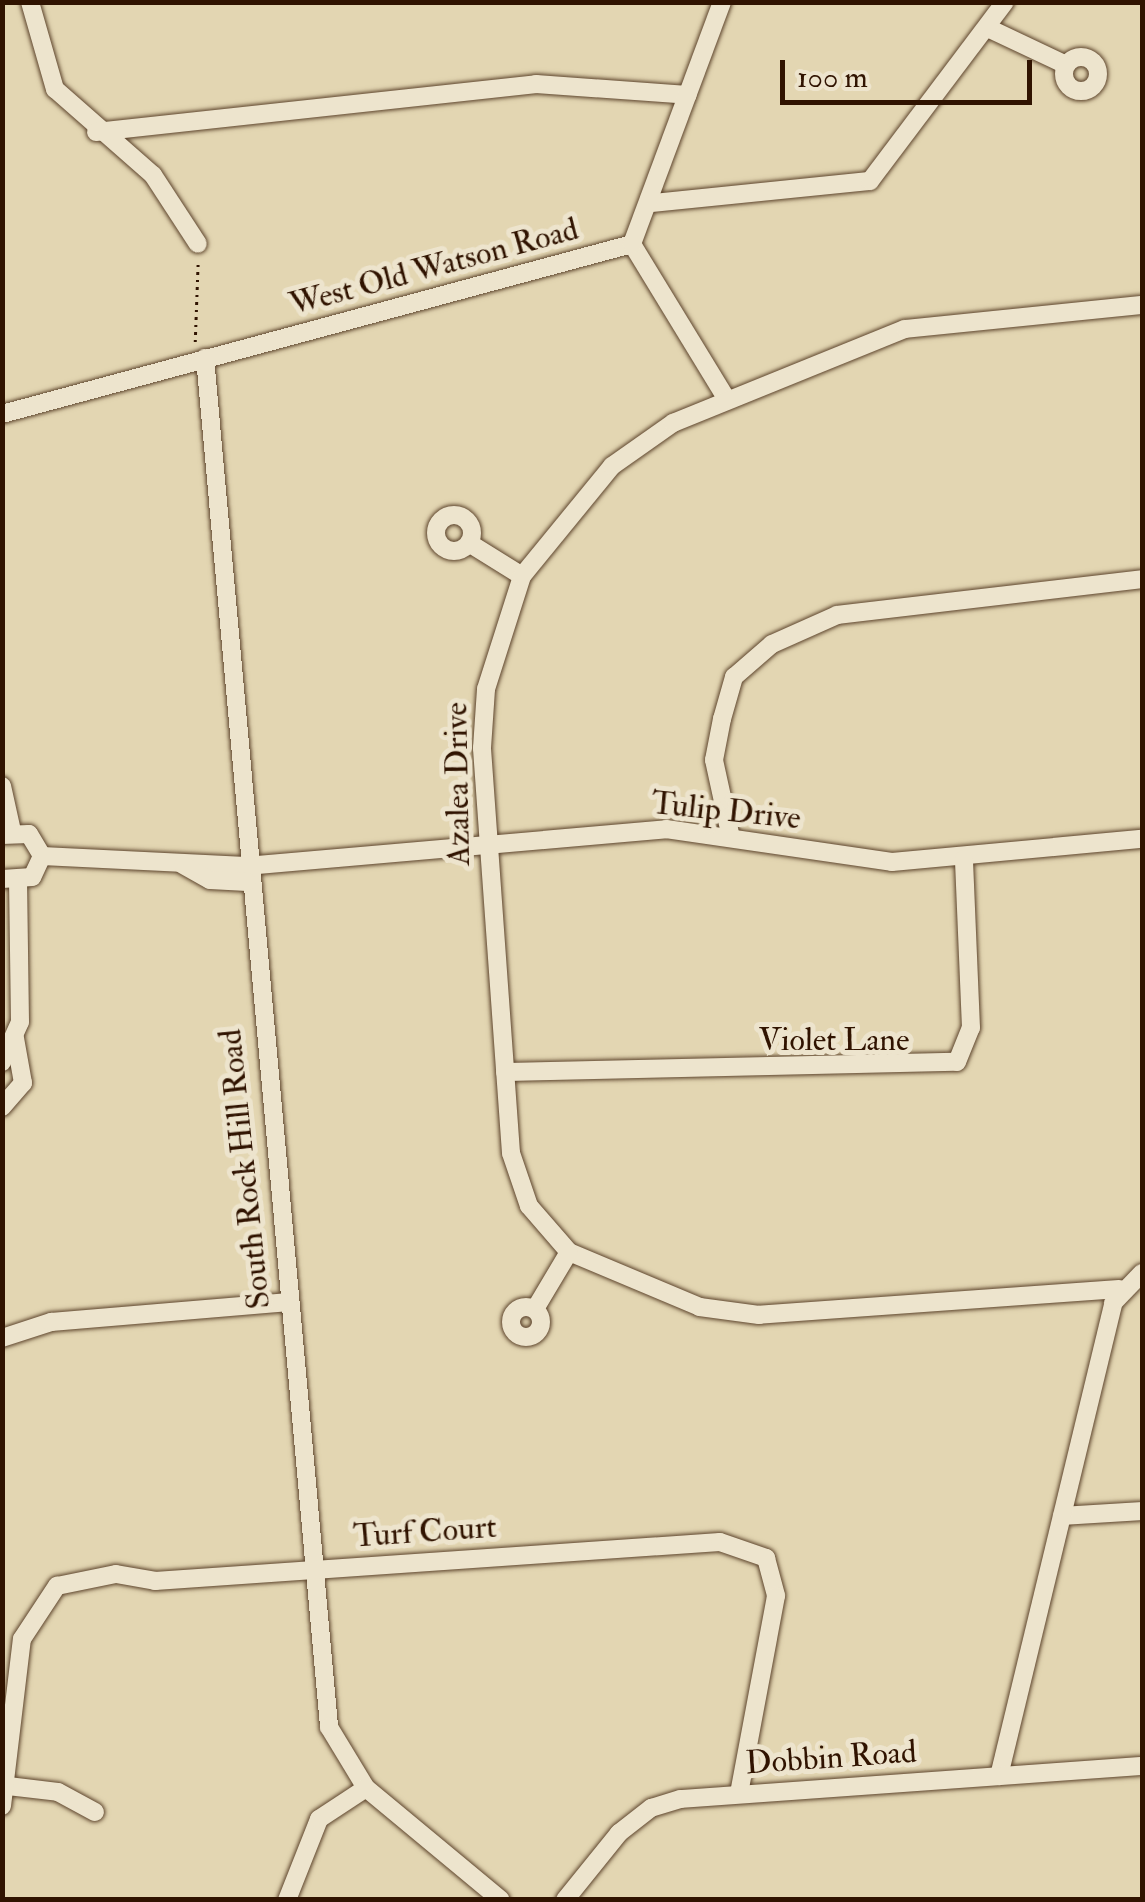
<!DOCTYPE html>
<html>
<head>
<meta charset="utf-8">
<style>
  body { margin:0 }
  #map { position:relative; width:1145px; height:1902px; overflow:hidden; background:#e3d6b2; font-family:"IM FELL Double Pica",serif }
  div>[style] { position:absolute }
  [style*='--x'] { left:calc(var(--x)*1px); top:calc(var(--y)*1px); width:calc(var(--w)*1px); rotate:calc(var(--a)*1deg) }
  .path>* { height:2.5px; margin-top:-1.25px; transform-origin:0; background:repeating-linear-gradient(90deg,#301300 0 2.5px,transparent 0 7.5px) }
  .roads { filter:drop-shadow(0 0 2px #5d442c) drop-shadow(0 0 2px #5d442c) }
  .minor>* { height:18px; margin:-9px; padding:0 9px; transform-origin:9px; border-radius:9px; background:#ede4cd }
  .minor>.ring { margin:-9px; padding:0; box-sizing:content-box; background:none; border:18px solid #ede4cd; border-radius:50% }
  span { translate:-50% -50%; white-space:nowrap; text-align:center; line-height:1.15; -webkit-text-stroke:10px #ede4cd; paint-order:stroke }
  .street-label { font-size:32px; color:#301300 }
  .frame { position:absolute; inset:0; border:5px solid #301300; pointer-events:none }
  .scale { position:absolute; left:780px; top:60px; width:252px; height:45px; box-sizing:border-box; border:5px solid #301300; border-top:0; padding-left:12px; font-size:30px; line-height:35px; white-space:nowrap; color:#301300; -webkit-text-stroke:8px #ede4cd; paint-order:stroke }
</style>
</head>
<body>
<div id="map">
  <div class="path">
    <i style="--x:195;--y:342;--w:82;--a:-87.9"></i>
  </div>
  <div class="roads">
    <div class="minor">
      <i style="--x:30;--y:2;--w:91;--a:74"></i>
      <i style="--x:55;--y:89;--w:130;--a:41.3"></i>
      <i style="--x:153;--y:175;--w:82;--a:56.9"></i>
      <i style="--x:990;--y:29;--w:84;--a:25.3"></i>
      <i class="ring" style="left:1064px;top:57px;width:16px;height:16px"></i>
      <i style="--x:96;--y:132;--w:443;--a:-6.2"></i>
      <i style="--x:536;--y:84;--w:152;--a:4.1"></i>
      <i style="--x:653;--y:203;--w:218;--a:-5.8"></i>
      <i style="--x:870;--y:181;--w:224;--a:-53"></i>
      <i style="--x:632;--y:244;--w:180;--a:58.6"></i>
      <i style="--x:205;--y:358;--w:1375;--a:84.82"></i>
      <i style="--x:329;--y:1727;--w:71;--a:58.8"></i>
      <i style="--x:366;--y:1788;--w:175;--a:39.7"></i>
      <i style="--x:2;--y:414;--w:653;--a:-15.1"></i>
      <i style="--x:632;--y:244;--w:258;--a:-69.6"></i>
      <i class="ring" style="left:436px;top:515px;width:18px;height:18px"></i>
      <i style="--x:469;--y:543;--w:62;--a:31.9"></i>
      <i style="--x:2;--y:786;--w:46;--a:77.5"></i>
      <i style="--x:2;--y:835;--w:27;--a:-2"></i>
      <i style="--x:29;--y:834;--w:26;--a:59"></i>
      <i style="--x:42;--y:856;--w:23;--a:115"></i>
      <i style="--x:32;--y:877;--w:30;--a:176"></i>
      <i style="--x:731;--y:838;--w:80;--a:-102.3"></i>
      <i style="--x:714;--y:760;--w:42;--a:-79"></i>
      <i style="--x:722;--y:719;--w:44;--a:-74.1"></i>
      <i style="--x:734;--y:677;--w:50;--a:-41"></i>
      <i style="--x:772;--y:644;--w:71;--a:-24"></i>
      <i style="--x:837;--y:615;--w:307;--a:-6.7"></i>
      <i style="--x:42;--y:856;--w:204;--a:2.8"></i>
      <i style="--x:246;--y:866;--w:422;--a:-5"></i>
      <i style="--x:666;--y:829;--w:228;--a:8.3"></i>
      <i style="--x:892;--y:862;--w:251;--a:-5.3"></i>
      <i style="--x:183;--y:865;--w:31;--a:29"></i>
      <i style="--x:210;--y:880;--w:37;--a:3"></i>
      <i style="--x:2;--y:1062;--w:44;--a:-65.8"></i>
      <i style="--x:20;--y:1022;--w:139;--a:-90.8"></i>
      <i style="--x:505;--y:1072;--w:452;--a:-1.3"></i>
      <i style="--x:957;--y:1062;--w:37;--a:-68"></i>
      <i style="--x:971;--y:1028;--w:169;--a:-92.4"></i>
      <i style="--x:2;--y:1107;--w:32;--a:-49"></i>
      <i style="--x:23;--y:1083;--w:46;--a:-100.1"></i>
      <i style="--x:1119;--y:1289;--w:361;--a:175.9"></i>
      <i style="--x:759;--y:1315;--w:60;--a:-172.3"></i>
      <i style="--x:700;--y:1307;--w:142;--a:-157.2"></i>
      <i style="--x:569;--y:1252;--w:61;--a:-131"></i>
      <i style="--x:529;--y:1206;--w:56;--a:-108.8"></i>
      <i style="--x:511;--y:1153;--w:406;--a:-94.1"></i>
      <i style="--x:482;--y:748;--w:59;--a:-86.1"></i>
      <i style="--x:486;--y:689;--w:119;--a:-72.3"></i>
      <i style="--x:522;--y:576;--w:142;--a:-50.7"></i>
      <i style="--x:612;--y:466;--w:75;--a:-35.2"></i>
      <i style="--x:673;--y:423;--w:250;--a:-22.1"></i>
      <i style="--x:905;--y:329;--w:238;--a:-5.8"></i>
      <i class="ring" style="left:511px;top:1307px;width:12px;height:12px"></i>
      <i style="--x:535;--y:1309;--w:66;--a:-59.2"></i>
      <i style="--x:2;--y:1338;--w:52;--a:-18.1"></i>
      <i style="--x:51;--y:1322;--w:239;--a:-4.8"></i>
      <i style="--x:1062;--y:1516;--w:80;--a:-3.6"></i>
      <i style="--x:999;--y:1776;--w:487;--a:-76.4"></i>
      <i style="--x:1113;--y:1303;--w:42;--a:-46"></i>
      <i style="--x:8;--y:1786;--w:50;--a:6.8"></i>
      <i style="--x:58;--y:1792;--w:42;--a:28.4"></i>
      <i style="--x:2;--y:1806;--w:168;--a:-83.2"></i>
      <i style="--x:22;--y:1639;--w:64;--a:-56.6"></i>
      <i style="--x:57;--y:1586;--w:60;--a:-11.5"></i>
      <i style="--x:116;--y:1574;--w:40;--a:10"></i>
      <i style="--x:155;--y:1581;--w:566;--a:-3.95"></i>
      <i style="--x:720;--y:1542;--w:49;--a:19.2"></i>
      <i style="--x:766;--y:1558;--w:39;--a:75"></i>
      <i style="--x:776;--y:1596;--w:201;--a:100.6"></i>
      <i style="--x:287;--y:1900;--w:87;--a:-68.4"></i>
      <i style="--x:319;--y:1819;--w:56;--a:-33.4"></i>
      <i style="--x:565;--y:1900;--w:86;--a:-51.1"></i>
      <i style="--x:619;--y:1833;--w:41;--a:-38"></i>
      <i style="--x:651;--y:1808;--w:31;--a:-17"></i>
      <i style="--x:681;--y:1799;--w:462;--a:-4.1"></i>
    </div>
  </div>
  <div class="street-label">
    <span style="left:434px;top:267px;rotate:-15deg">West Old Watson Road</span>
    <span style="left:458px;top:784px;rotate:-91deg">Azalea Drive</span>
    <span style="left:726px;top:811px;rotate:6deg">Tulip Drive</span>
    <span style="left:834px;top:1040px">Violet Lane</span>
    <span style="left:245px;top:1169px;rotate:-96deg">South Rock Hill Road</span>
    <span style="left:425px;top:1532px;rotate:-4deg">Turf Court</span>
    <span style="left:831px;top:1758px;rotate:-4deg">Dobbin Road</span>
  </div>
  <div class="frame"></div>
  <div class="scale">100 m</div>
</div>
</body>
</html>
